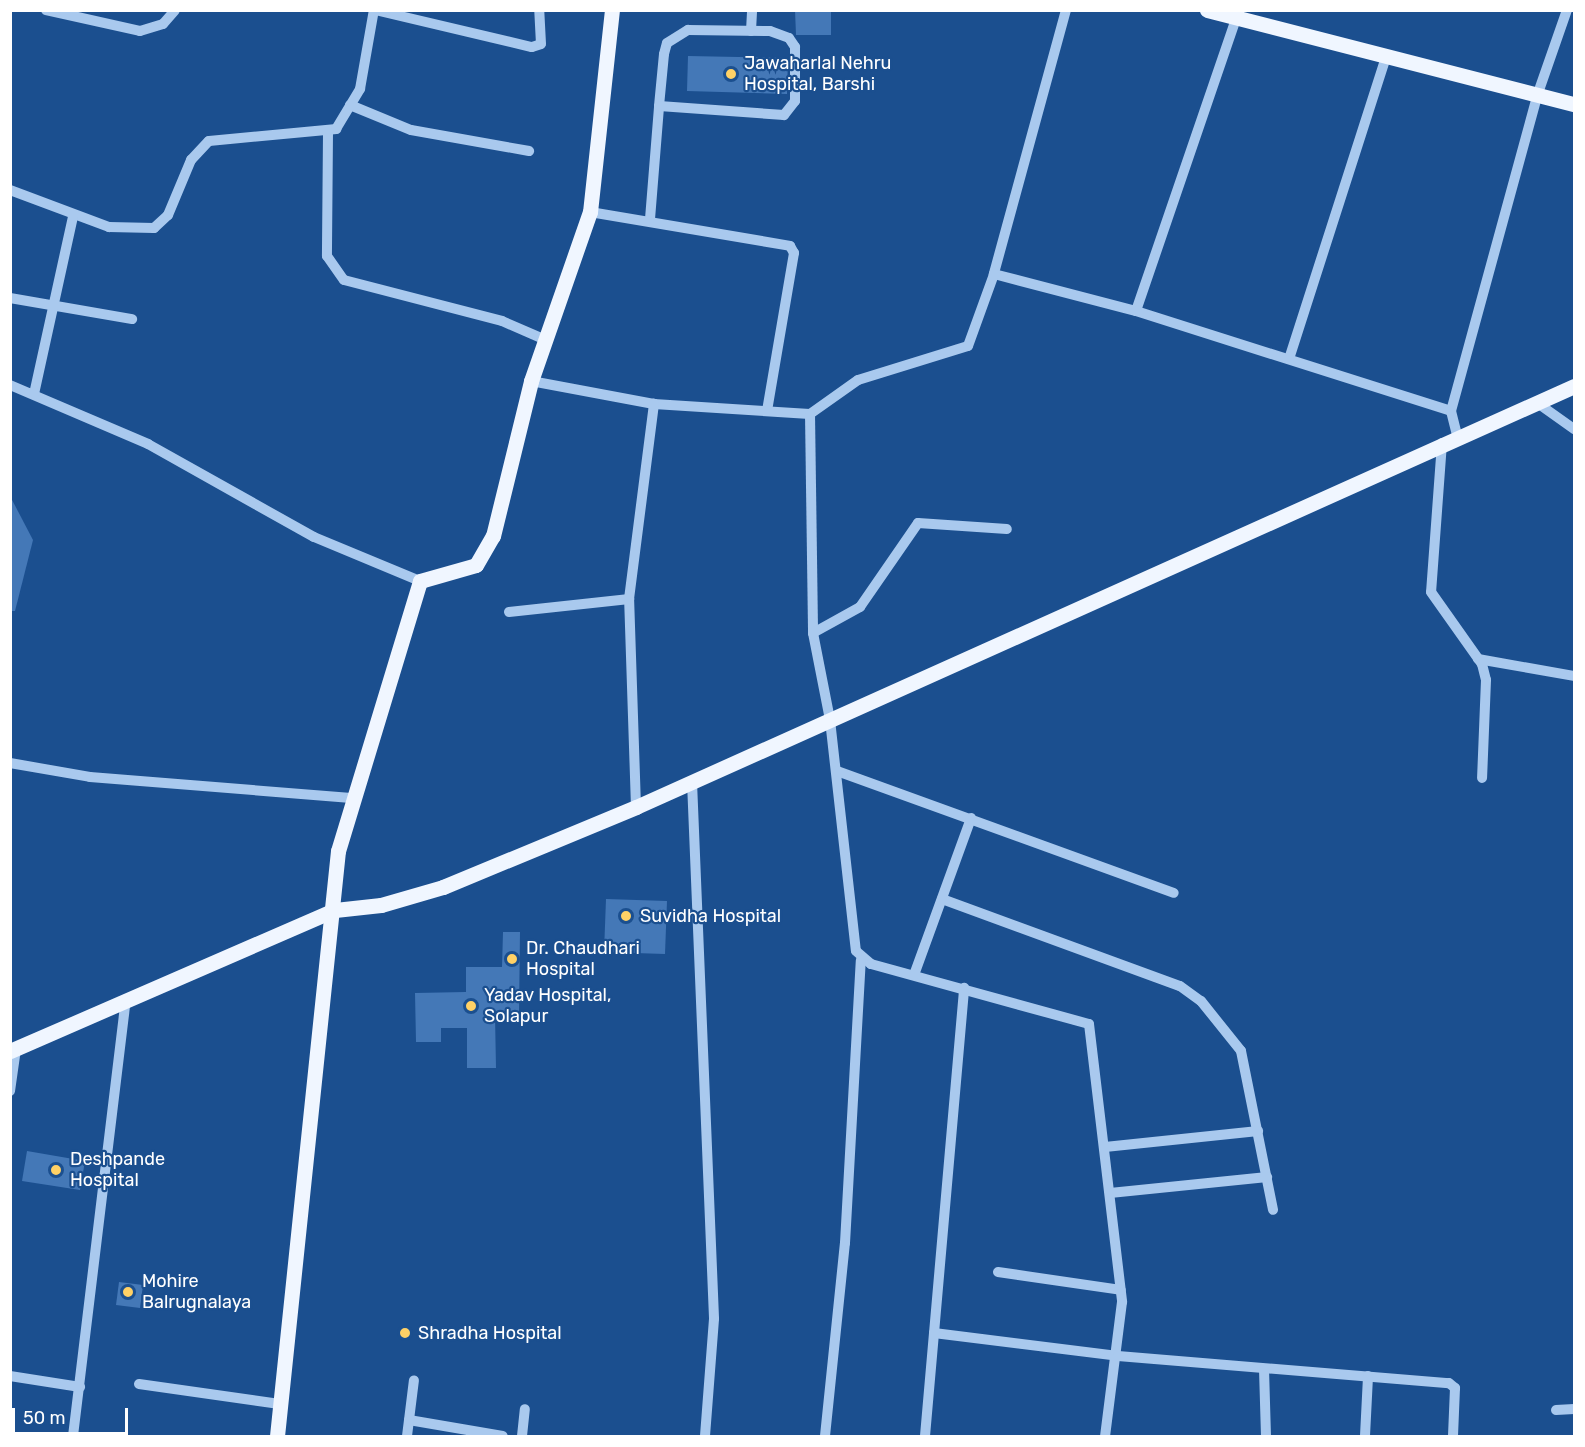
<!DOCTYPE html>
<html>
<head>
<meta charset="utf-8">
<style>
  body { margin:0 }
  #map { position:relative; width:1585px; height:1447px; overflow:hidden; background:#1b4f8f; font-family:Rubik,sans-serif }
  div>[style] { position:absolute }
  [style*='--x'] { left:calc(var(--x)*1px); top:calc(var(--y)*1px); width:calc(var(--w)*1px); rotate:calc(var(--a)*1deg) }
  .building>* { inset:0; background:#4478b7 }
  .minor>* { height:10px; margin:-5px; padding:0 5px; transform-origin:5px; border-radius:5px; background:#a9c9ee }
  .major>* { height:15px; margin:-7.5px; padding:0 7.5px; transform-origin:7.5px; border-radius:7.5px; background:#f0f6ff }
  .dots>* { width:16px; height:16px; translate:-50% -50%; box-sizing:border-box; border:3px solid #1b4f8f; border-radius:50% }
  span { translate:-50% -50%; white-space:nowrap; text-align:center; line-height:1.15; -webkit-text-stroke:4.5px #1b4f8f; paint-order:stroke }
  .poi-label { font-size:18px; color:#fff }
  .left { translate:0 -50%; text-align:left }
  .frame { position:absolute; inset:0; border:12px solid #fff; pointer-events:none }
  .scale { position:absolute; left:12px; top:1408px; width:116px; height:27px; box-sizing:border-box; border:3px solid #fff; border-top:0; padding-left:8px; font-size:18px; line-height:21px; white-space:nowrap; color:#fff; -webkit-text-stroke:4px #1b4f8f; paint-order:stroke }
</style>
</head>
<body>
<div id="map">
  <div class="building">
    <i style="clip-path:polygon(795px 10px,831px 10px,831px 35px,796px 35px)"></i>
    <i style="clip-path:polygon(688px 56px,788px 58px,787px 94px,687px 91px)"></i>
    <i style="clip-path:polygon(10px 496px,33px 540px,15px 611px,10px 611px)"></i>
    <i style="clip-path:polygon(606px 899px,667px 901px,665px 954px,604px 952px)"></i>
    <i style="clip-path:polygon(503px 932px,520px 932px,519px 1015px,495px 1015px,496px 1068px,467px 1068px,467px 1028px,441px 1028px,441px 1042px,416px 1042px,415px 993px,466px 992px,466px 967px,502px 967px)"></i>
    <i style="clip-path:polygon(27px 1151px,85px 1161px,80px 1190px,22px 1181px)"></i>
    <i style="clip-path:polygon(119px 1282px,143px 1285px,140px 1308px,116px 1305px)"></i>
  </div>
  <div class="minor">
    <i style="--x:46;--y:10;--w:96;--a:12.6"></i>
    <i style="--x:140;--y:31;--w:24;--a:-17"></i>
    <i style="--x:163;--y:24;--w:18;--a:-49"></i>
    <i style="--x:375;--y:10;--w:161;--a:13.3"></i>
    <i style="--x:532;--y:47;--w:9;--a:-18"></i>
    <i style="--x:541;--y:44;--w:34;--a:-93"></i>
    <i style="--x:1066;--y:10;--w:274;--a:105.3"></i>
    <i style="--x:994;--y:274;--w:147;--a:14.6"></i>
    <i style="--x:1239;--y:10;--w:318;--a:108.9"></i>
    <i style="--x:1136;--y:311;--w:330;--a:17.6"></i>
    <i style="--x:1451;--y:411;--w:25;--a:76"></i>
    <i style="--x:751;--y:31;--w:21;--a:-87"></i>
    <i style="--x:350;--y:105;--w:66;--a:22.3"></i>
    <i style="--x:411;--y:130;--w:120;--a:10.1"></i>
    <i style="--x:328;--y:133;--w:123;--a:90.5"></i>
    <i style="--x:327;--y:256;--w:29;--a:55"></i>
    <i style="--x:344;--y:280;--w:163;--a:14.5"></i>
    <i style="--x:502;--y:321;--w:48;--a:23.4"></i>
    <i style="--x:10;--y:190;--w:106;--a:20.5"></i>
    <i style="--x:109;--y:227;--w:45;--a:1.3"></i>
    <i style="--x:154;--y:228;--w:19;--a:-43"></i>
    <i style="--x:168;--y:215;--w:60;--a:-67.3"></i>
    <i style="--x:191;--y:160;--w:26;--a:-47"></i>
    <i style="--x:209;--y:141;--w:128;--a:-5.4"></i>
    <i style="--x:336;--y:129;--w:47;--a:-59"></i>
    <i style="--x:360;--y:89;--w:80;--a:-80"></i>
    <i style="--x:590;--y:212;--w:203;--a:9.6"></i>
    <i style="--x:790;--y:246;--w:8;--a:60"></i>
    <i style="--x:794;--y:253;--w:160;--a:99.7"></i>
    <i style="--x:650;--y:219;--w:113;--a:-85.4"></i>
    <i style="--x:659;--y:106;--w:52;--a:-84.5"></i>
    <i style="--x:664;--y:54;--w:11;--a:-75"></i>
    <i style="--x:667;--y:43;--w:25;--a:-32"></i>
    <i style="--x:688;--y:30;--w:82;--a:0.7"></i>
    <i style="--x:770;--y:31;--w:20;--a:20"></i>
    <i style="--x:789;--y:38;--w:11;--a:56"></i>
    <i style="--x:795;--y:47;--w:54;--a:90"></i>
    <i style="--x:795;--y:101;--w:18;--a:128"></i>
    <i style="--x:784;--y:115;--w:125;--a:-175.9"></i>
    <i style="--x:10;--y:298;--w:124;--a:9.8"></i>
    <i style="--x:1289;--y:359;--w:317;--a:-72.2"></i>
    <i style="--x:531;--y:381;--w:125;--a:10.6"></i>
    <i style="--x:654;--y:404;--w:156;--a:3.7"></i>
    <i style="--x:810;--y:414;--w:59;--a:-35.3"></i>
    <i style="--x:858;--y:380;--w:115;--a:-17.2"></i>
    <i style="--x:968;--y:346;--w:77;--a:-70.1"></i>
    <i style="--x:10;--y:385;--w:150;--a:23.1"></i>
    <i style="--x:148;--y:444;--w:190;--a:29.3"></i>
    <i style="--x:314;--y:537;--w:115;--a:22.5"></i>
    <i style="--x:34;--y:394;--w:182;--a:-77.6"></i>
    <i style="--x:1536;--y:402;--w:47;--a:35.4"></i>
    <i style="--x:1451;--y:411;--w:327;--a:-74.7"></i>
    <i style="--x:1537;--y:96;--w:91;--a:-70.8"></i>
    <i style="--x:810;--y:414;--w:219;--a:89.2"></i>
    <i style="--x:813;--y:633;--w:89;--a:78.9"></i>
    <i style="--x:830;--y:720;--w:232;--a:83.6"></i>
    <i style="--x:856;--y:951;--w:20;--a:41"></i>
    <i style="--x:871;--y:964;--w:226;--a:15.4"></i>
    <i style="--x:1089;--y:1024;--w:280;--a:83.2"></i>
    <i style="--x:1122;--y:1302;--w:135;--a:97.2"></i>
    <i style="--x:1442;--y:443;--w:149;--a:94.2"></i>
    <i style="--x:1431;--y:592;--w:88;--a:54.7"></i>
    <i style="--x:1482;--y:664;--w:16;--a:76"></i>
    <i style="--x:1486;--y:680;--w:98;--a:92.3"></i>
    <i style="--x:509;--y:612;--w:121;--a:-6.2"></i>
    <i style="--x:813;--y:633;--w:54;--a:-29"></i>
    <i style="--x:860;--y:607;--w:102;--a:-55.4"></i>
    <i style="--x:918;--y:523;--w:89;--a:3.9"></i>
    <i style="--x:1478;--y:659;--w:97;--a:10"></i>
    <i style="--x:10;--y:763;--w:81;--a:9.9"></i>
    <i style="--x:90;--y:777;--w:262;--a:4.6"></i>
    <i style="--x:837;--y:771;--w:358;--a:19.9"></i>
    <i style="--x:692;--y:782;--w:537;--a:87.65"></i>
    <i style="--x:714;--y:1319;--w:117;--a:94.4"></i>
    <i style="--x:636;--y:807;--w:208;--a:-91.9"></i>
    <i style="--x:629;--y:599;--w:197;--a:-82.7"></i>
    <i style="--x:942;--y:899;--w:253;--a:20.1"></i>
    <i style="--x:1180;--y:986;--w:26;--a:36"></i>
    <i style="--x:1201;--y:1001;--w:64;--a:51.3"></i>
    <i style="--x:1241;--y:1051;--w:162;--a:78.6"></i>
    <i style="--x:914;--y:975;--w:167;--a:-70"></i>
    <i style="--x:10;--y:1091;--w:42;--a:-81.9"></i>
    <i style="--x:1105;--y:1147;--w:154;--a:-6"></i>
    <i style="--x:1110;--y:1193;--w:158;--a:-5.8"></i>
    <i style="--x:998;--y:1272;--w:124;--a:8.3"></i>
    <i style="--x:934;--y:1333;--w:185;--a:7.1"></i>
    <i style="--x:1118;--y:1356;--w:332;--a:4.7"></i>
    <i style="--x:1449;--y:1383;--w:8;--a:40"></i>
    <i style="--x:1455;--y:1388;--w:48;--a:92.4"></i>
    <i style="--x:1264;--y:1369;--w:67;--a:88.3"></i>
    <i style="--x:10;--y:1376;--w:71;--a:8.9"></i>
    <i style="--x:139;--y:1384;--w:142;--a:8.1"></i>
    <i style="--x:1556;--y:1410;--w:18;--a:-3"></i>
    <i style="--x:409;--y:1420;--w:95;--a:9.7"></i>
    <i style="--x:73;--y:1436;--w:440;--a:-83.1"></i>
    <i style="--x:407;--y:1436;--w:56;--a:-82.9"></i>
    <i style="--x:522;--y:1436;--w:27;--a:-84"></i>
    <i style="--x:825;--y:1436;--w:194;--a:-84.1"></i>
    <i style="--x:845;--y:1243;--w:283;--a:-86.8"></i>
    <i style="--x:925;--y:1436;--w:450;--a:-85"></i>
    <i style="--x:1365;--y:1436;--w:60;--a:-87.1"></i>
  </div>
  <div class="major">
    <i style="--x:1207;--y:10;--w:379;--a:14.4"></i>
    <i style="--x:10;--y:1051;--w:354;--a:-23.5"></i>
    <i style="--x:335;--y:910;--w:46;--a:-6.2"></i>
    <i style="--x:381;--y:905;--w:65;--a:-16.2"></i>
    <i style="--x:443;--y:887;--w:209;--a:-22.5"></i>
    <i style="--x:636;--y:807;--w:1028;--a:-24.17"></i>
    <i style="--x:277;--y:1436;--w:588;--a:-84.05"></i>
    <i style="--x:338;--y:851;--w:282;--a:-73.1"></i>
    <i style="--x:420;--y:581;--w:58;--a:-15.9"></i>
    <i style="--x:476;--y:565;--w:34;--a:-60"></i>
    <i style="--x:493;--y:536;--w:160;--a:-76.2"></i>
    <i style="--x:531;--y:381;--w:179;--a:-70.8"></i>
    <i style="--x:590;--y:212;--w:203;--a:-83.8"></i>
  </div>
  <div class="dots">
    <i style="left:731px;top:74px;background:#ffd166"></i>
    <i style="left:626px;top:916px;background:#ffd166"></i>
    <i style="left:512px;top:959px;background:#ffd166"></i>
    <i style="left:471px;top:1006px;background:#ffd166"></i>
    <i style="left:56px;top:1170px;background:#ffd166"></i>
    <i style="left:128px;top:1292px;background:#ffd166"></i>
    <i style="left:405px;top:1333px;background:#ffd166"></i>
  </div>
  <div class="poi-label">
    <span class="left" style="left:744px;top:74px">Jawaharlal Nehru<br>Hospital, Barshi</span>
    <span class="left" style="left:640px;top:916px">Suvidha Hospital</span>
    <span class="left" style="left:526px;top:959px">Dr. Chaudhari<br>Hospital</span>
    <span class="left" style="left:484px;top:1006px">Yadav Hospital,<br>Solapur</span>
    <span class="left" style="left:70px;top:1170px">Deshpande<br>Hospital</span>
    <span class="left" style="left:142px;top:1292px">Mohire<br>Balrugnalaya</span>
    <span class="left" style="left:418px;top:1333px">Shradha Hospital</span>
  </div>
  <div class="frame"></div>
  <div class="scale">50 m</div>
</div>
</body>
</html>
